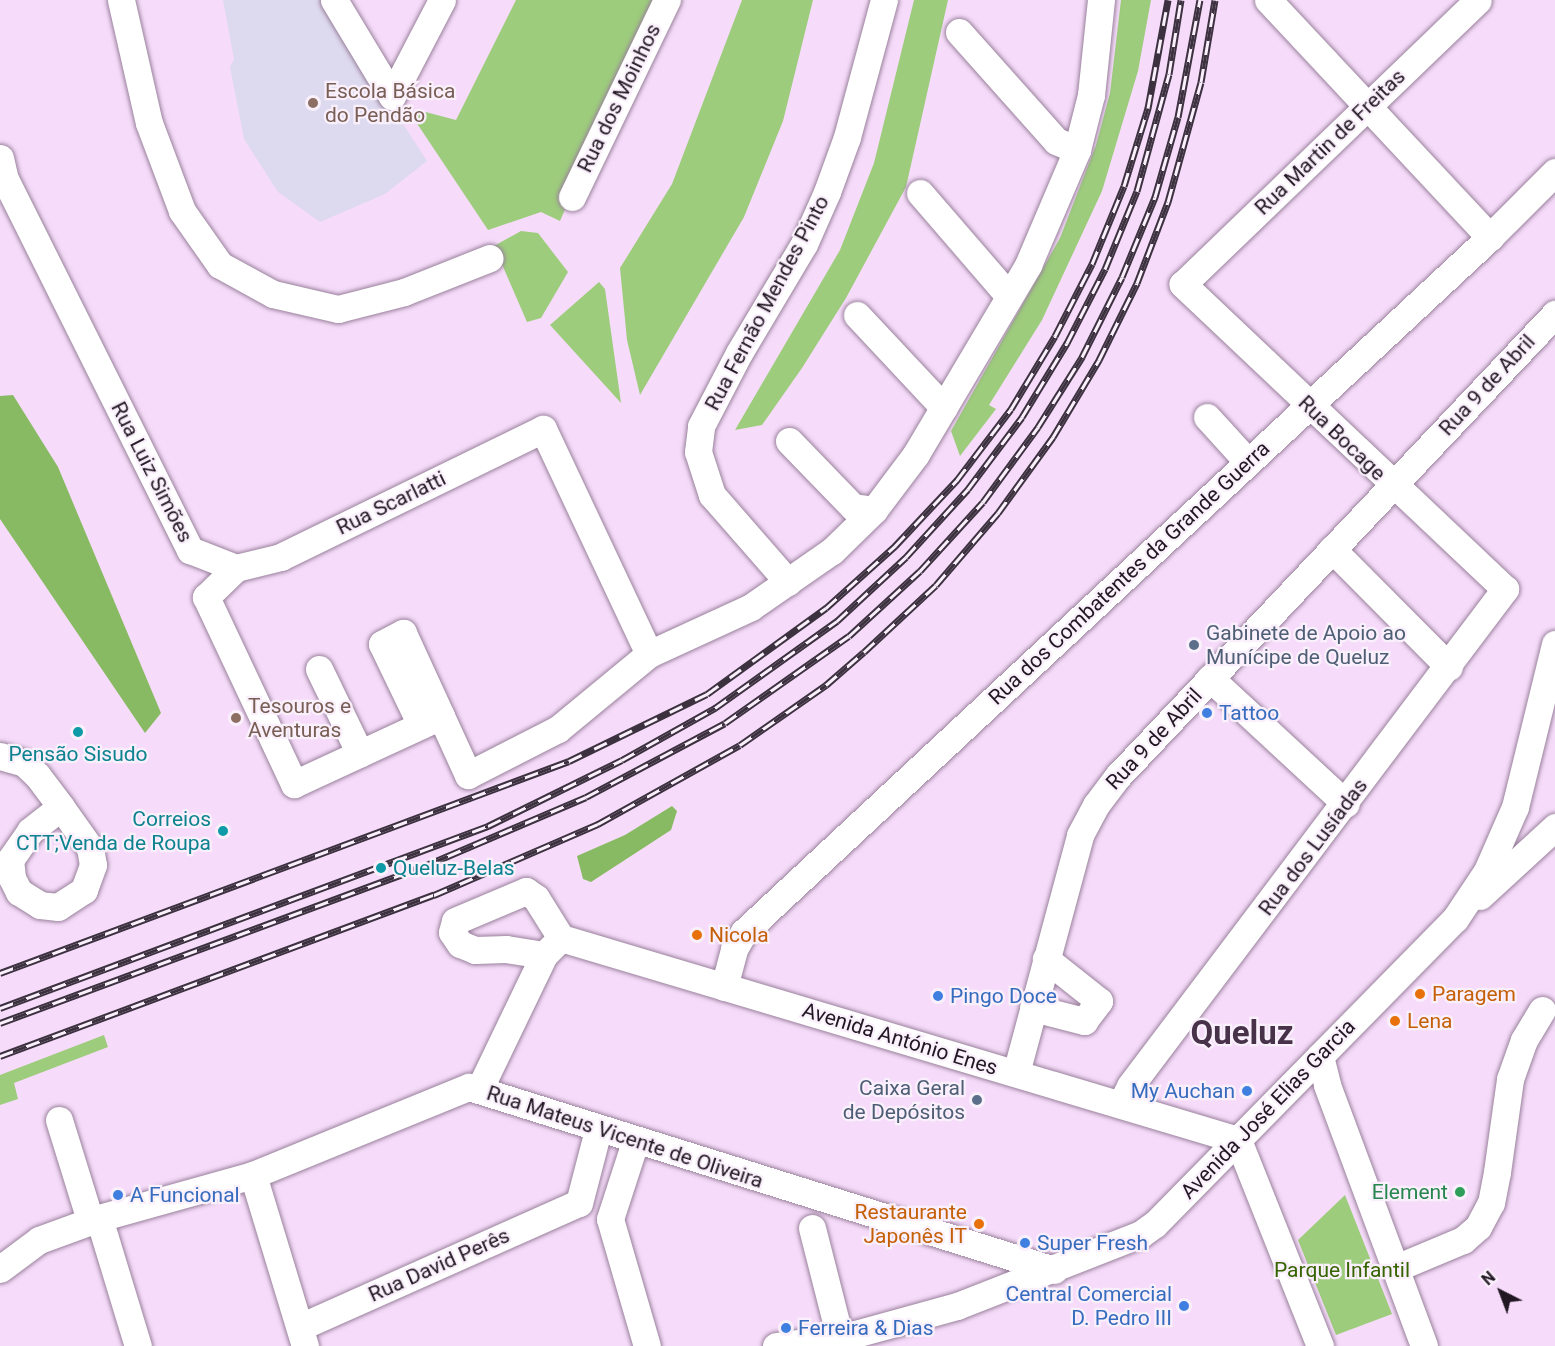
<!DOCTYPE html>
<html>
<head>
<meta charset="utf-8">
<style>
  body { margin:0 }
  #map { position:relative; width:1555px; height:1346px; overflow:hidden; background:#f6dcfa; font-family:Roboto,sans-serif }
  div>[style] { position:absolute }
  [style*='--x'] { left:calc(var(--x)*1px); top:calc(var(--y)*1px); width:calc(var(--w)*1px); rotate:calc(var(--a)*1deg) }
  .education>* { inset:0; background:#ddd9ef }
  .green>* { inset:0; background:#9dcc7c }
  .forest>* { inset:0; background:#87ba62 }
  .roads { filter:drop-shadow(0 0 2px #99819c) drop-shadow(0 0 2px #99819c) }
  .minor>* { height:27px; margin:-13.5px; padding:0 13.5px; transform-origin:13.5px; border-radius:13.5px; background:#fff }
  .rail>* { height:7px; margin-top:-3.5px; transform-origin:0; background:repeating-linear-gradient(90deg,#faf0fc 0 14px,#3c313f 0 28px); box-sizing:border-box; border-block:2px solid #3c313f }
  .dots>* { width:16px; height:16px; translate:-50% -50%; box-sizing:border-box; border:3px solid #faf0fc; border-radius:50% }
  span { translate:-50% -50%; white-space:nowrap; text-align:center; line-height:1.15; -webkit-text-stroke:4.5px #faf0fc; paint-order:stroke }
  .education-label { font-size:21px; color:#785e54 }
  .left { translate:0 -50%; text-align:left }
  .street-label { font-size:21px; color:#201722 }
  .service-label { font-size:21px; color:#4e5e75 }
  .right { translate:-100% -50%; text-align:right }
  .shop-label { font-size:21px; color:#366cbe }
  .culture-label { font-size:21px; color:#0d838f }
  .food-label { font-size:21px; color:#c56008 }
  .leisure-label { font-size:21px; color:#27864d }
  .park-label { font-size:21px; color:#366401 }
  .town-label { font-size:33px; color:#47324a; font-weight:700 }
  .north { position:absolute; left:1471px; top:1262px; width:60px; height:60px; -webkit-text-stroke:4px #faf0fc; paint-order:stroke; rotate:318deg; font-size:16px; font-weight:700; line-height:24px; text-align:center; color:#201722 }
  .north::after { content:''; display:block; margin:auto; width:21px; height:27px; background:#201722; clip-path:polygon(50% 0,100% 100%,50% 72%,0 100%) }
</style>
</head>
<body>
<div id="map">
  <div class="education">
    <i style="clip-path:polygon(223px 0,323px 0,427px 161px,385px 194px,320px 222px,278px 192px,244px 139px,230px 67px,234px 59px)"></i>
  </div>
  <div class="green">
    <i style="clip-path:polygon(516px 0,655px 0,560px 221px,541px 212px,488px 230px,412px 116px,418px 110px,456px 120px)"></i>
    <i style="clip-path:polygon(742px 0,813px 0,783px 121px,744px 217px,640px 395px,627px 340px,620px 268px,672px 184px)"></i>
    <i style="clip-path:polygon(914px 0,948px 0,906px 187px,846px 298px,802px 368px,762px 425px,735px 430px,840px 250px,874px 163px)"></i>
    <i style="clip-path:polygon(1121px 0,1151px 0,1138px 71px,1102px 191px,1042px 320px,989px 405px,996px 409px,960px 456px,951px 431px,1060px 238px,1096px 145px,1110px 93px)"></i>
    <i style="clip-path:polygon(521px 231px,538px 233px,568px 272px,541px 318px,527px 322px,494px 246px)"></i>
    <i style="clip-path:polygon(599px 282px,605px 289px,621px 403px,550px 325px)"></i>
    <i style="clip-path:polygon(104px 1035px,108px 1047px,14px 1083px,18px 1099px,0 1105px,0 1075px)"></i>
    <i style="clip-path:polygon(1345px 1195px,1392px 1314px,1336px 1335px,1298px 1240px)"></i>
  </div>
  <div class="forest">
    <i style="clip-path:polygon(13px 395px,58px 467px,161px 713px,145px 733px,0 519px,0 396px)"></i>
    <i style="clip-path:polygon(672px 806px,677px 811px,671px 830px,591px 882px,583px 879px,577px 856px,625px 835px)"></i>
  </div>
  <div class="roads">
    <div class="minor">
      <i style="--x:121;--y:0;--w:126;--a:77.2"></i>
      <i style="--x:149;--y:123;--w:94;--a:69.4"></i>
      <i style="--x:182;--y:211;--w:66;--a:54.9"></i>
      <i style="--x:220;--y:265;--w:60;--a:28.7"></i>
      <i style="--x:273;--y:294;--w:67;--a:13"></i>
      <i style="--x:338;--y:309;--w:68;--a:-14.4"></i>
      <i style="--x:404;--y:292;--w:92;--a:-21.6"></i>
      <i style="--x:334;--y:0;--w:112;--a:58.9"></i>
      <i style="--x:392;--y:96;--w:108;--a:-62.5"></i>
      <i style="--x:1268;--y:0;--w:325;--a:46.9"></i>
      <i style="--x:959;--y:32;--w:146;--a:48.3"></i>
      <i style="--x:1056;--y:141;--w:23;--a:23"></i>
      <i style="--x:0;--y:158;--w:22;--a:77"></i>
      <i style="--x:5;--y:179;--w:415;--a:63.5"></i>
      <i style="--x:190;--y:550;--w:49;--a:21.4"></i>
      <i style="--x:920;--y:193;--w:135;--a:49.2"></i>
      <i style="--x:572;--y:197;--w:219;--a:-64.3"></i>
      <i style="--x:857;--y:315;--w:127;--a:46.9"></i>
      <i style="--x:1207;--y:417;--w:61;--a:47.7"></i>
      <i style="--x:789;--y:441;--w:92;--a:45.9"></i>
      <i style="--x:853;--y:507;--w:21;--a:8"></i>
      <i style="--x:1332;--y:549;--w:166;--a:45.2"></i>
      <i style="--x:788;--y:582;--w:116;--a:-131.1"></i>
      <i style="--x:712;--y:495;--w:45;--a:-108"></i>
      <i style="--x:698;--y:452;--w:26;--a:-83"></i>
      <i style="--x:701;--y:426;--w:82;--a:-62.5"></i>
      <i style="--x:739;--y:353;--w:127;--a:-59.2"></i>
      <i style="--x:804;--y:244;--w:57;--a:-66.1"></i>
      <i style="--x:827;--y:192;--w:59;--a:-70"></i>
      <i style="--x:847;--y:137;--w:142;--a:-74.9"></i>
      <i style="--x:649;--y:654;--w:249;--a:-115.2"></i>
      <i style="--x:543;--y:429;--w:292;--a:154"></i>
      <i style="--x:281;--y:557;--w:46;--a:166.3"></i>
      <i style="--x:236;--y:568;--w:42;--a:136"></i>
      <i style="--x:206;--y:597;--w:207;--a:64.8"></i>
      <i style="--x:294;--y:784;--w:162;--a:-24.8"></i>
      <i style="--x:441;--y:716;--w:65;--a:65.4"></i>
      <i style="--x:468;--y:775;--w:101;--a:-27.1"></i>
      <i style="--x:558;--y:729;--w:118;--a:-39.5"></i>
      <i style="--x:649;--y:654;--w:112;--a:-24.7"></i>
      <i style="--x:751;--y:607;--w:98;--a:-34.7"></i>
      <i style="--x:832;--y:551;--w:59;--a:-44.3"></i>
      <i style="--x:874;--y:510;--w:70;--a:-53.1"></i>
      <i style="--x:916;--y:454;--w:220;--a:-59.3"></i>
      <i style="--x:1028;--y:265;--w:125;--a:-66.9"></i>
      <i style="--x:1077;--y:150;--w:57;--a:-75.7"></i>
      <i style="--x:1091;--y:95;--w:96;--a:-84"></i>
      <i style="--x:319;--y:669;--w:94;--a:64.2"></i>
      <i style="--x:1210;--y:678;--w:185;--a:42.8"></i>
      <i style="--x:421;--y:725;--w:90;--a:-115.7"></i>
      <i style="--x:382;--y:644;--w:24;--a:-28"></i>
      <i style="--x:403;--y:633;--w:91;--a:65.4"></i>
      <i style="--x:0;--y:756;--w:25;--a:16"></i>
      <i style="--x:24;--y:763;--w:18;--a:43"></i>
      <i style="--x:37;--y:775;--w:40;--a:53"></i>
      <i style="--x:61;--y:807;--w:50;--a:54.7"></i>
      <i style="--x:90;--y:848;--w:17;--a:80"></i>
      <i style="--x:93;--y:865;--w:27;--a:110"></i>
      <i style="--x:84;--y:890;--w:31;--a:147"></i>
      <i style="--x:58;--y:907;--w:18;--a:-174"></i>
      <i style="--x:40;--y:905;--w:25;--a:-148"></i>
      <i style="--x:19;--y:892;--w:16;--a:-117"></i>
      <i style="--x:12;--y:878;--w:18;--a:-96"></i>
      <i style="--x:10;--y:860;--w:35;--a:-55"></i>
      <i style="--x:30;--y:831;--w:39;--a:-38"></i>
      <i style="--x:1480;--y:896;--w:102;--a:-42.6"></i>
      <i style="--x:544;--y:955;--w:38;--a:-171"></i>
      <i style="--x:506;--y:949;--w:31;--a:178"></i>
      <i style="--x:475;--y:950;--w:16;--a:-158"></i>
      <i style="--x:460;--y:944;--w:14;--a:-124"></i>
      <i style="--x:452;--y:932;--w:11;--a:-75"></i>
      <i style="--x:455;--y:921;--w:77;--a:-22.9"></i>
      <i style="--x:526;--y:891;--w:12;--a:35"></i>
      <i style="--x:536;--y:898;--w:47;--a:58"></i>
      <i style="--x:724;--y:987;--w:39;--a:-75"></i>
      <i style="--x:734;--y:949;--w:20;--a:-60"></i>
      <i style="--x:744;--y:932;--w:1020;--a:-42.97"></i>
      <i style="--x:1490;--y:237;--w:92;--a:-45"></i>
      <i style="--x:1033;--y:1008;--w:53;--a:14.3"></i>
      <i style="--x:1084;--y:1021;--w:25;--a:-53"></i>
      <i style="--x:1099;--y:1001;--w:68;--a:-141.6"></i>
      <i style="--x:1320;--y:1056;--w:30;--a:76"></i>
      <i style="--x:1327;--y:1085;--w:278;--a:69.6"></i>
      <i style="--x:1016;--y:1073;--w:246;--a:-74.9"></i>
      <i style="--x:1080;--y:835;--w:34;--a:-62"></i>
      <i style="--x:1096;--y:805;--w:38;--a:-53"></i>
      <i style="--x:1119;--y:775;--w:635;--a:-46.6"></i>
      <i style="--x:479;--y:1090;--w:150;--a:-64.3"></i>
      <i style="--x:544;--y:955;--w:24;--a:-45"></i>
      <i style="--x:561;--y:938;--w:706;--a:16.61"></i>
      <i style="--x:1121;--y:1104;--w:20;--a:-63"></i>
      <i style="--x:1130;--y:1086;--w:623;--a:-52.96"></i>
      <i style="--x:1505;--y:589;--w:444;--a:-136.6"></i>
      <i style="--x:1183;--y:284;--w:409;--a:-43.9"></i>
      <i style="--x:59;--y:1120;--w:105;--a:72.8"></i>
      <i style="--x:1238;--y:1140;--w:222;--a:68.3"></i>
      <i style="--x:635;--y:1142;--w:81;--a:108"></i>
      <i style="--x:610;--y:1219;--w:132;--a:73.8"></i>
      <i style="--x:253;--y:1175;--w:179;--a:73.1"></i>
      <i style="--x:579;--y:1203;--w:75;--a:-75.4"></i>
      <i style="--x:99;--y:1218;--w:160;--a:-15.6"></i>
      <i style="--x:253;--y:1175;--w:233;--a:-22.2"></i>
      <i style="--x:469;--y:1087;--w:613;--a:17.37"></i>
      <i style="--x:812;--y:1228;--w:114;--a:75.7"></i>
      <i style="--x:1396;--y:1268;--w:73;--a:-22.7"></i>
      <i style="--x:1463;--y:1240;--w:20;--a:-41"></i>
      <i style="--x:1478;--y:1227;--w:27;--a:-62"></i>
      <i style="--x:1491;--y:1203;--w:32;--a:-79"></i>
      <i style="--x:1497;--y:1172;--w:94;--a:-82"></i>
      <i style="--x:1510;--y:1079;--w:41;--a:-70.3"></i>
      <i style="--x:1524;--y:1040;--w:35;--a:-59"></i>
      <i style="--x:0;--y:1269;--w:49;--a:-36.6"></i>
      <i style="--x:39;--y:1240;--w:64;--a:-20.1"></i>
      <i style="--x:99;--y:1218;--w:134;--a:73.1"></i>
      <i style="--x:300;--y:1327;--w:305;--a:-24"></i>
      <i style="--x:776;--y:1346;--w:73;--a:-7.9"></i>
      <i style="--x:848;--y:1336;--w:113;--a:-15.4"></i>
      <i style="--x:957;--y:1306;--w:198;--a:-21.4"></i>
      <i style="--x:1141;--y:1234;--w:17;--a:-36"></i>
      <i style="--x:1155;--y:1224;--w:428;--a:-45.5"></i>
      <i style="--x:1455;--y:919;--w:58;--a:-56.3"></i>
      <i style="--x:1487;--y:871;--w:70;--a:-66.4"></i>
      <i style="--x:1515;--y:807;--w:168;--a:-76.2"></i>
    </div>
  </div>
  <div class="rail">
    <i style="--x:0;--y:973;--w:607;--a:-20.43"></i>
    <i style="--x:569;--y:761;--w:153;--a:-25.9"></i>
    <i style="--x:707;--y:694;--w:147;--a:-35.9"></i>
    <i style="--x:826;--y:608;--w:93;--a:-41.9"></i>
    <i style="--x:895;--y:546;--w:91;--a:-46.8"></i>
    <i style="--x:957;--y:480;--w:89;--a:-52.7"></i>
    <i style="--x:1011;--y:409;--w:85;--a:-58.9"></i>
    <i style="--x:1055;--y:336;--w:81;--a:-62.8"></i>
    <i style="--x:1092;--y:264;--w:84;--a:-67.7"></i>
    <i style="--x:1124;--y:186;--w:82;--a:-72.9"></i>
    <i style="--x:1148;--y:108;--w:110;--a:-79.5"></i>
    <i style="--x:0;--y:1008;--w:521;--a:-20.45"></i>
    <i style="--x:488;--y:826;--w:149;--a:-26.2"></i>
    <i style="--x:622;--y:760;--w:107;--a:-29.2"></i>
    <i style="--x:715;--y:708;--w:150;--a:-35.5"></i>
    <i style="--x:837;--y:621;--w:94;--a:-42.8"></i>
    <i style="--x:906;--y:557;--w:92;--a:-47.6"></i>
    <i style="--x:968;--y:489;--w:90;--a:-53.1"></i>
    <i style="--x:1022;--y:417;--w:87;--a:-58.7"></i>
    <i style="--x:1067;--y:343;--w:83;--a:-62.8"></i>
    <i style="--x:1105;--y:269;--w:84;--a:-67.7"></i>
    <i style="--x:1137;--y:191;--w:121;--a:-74.7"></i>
    <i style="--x:1169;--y:74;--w:75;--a:-80.8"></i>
    <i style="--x:0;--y:1023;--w:450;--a:-20.3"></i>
    <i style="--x:422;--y:867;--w:178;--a:-23.1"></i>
    <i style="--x:586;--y:797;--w:157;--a:-28"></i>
    <i style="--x:725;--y:723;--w:151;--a:-35.1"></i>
    <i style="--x:849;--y:636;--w:96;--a:-42.5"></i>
    <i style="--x:920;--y:571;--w:93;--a:-47.6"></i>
    <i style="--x:983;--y:502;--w:93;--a:-53.7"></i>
    <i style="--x:1038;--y:427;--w:83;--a:-57.8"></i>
    <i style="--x:1082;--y:357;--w:89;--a:-63.4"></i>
    <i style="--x:1122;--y:277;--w:87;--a:-67.6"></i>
    <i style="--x:1155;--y:197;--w:83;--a:-74"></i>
    <i style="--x:1178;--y:117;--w:119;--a:-79.4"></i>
    <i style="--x:0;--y:1056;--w:463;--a:-20.4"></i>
    <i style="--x:434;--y:895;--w:179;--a:-23.4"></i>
    <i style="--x:598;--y:824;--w:162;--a:-29.1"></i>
    <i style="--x:740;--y:745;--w:105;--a:-34.9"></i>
    <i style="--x:826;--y:685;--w:50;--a:-41"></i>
    <i style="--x:864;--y:652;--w:98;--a:-42.9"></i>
    <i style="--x:936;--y:585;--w:95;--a:-49.3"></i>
    <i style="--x:998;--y:513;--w:94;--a:-54.1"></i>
    <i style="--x:1053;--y:437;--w:90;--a:-59.1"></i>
    <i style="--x:1099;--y:360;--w:86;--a:-63.7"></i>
    <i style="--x:1137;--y:283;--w:87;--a:-69.1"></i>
    <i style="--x:1168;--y:202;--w:124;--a:-74.6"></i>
    <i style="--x:1201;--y:82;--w:83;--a:-80.3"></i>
  </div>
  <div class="dots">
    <i style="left:313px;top:103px;background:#8d6e63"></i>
    <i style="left:1194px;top:645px;background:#5c6f8a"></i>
    <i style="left:1207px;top:713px;background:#3f7fe0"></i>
    <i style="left:236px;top:718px;background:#8d6e63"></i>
    <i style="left:78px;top:732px;background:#0f9aa8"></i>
    <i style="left:223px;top:831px;background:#0f9aa8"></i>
    <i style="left:381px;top:868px;background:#0f9aa8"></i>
    <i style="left:697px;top:935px;background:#e8710a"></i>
    <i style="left:1420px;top:994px;background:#e8710a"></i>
    <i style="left:938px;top:996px;background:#3f7fe0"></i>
    <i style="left:1395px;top:1021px;background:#e8710a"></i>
    <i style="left:1247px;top:1091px;background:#3f7fe0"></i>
    <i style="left:977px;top:1100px;background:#5c6f8a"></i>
    <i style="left:1460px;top:1192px;background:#2e9e5b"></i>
    <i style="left:118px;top:1195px;background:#3f7fe0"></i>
    <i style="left:979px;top:1224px;background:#e8710a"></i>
    <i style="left:1025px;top:1243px;background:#3f7fe0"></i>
    <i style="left:1184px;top:1306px;background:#3f7fe0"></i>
    <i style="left:786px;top:1328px;background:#3f7fe0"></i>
  </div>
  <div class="education-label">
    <span class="left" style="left:325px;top:103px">Escola Básica<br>do Pendão</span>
    <span class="left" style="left:248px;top:718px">Tesouros e<br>Aventuras</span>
  </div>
  <div class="street-label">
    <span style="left:619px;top:98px;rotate:-64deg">Rua dos Moinhos</span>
    <span style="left:1330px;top:142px;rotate:-44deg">Rua Martin de Freitas</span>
    <span style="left:767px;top:303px;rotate:-62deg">Rua Fernão Mendes Pinto</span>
    <span style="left:1487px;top:385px;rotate:-47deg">Rua 9 de Abril</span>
    <span style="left:1342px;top:438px;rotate:44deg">Rua Bocage</span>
    <span style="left:152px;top:472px;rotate:63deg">Rua Luiz Simões</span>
    <span style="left:391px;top:503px;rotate:-26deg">Rua Scarlatti</span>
    <span style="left:1129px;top:573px;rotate:-43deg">Rua dos Combatentes da Grande Guerra</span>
    <span style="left:1154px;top:739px;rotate:-47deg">Rua 9 de Abril</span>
    <span style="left:1313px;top:847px;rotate:-53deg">Rua dos Lusíadas</span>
    <span style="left:900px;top:1039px;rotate:17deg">Avenida António Enes</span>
    <span style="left:1268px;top:1109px;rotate:-46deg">Avenida José Elias Garcia</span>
    <span style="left:625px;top:1137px;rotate:18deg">Rua Mateus Vicente de Oliveira</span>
    <span style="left:439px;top:1265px;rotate:-24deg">Rua David Perês</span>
  </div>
  <div class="service-label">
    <span class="left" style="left:1206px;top:645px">Gabinete de Apoio ao<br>Munícipe de Queluz</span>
    <span class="right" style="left:965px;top:1100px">Caixa Geral<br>de Depósitos</span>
  </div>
  <div class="shop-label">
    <span class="left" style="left:1219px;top:713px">Tattoo</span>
    <span class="left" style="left:950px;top:996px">Pingo Doce</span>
    <span class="right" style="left:1235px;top:1091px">My Auchan</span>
    <span class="left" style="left:130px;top:1195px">A Funcional</span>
    <span class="left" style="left:1037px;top:1243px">Super Fresh</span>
    <span class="right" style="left:1172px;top:1306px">Central Comercial<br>D. Pedro III</span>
    <span class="left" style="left:798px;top:1328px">Ferreira &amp; Dias</span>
  </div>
  <div class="culture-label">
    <span style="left:78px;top:754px">Pensão Sisudo</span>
    <span class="right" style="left:211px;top:831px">Correios<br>CTT;Venda de Roupa</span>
    <span class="left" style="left:393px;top:868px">Queluz-Belas</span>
  </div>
  <div class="food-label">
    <span class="left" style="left:709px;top:935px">Nicola</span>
    <span class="left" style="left:1432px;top:994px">Paragem</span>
    <span class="left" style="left:1407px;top:1021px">Lena</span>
    <span class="right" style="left:967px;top:1224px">Restaurante<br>Japonês IT</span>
  </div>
  <div class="leisure-label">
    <span class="right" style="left:1448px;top:1192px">Element</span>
  </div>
  <div class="park-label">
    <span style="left:1342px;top:1270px">Parque Infantil</span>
  </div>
  <div class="town-label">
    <span style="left:1242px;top:1033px">Queluz</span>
  </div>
  <div class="north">N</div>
</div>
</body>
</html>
